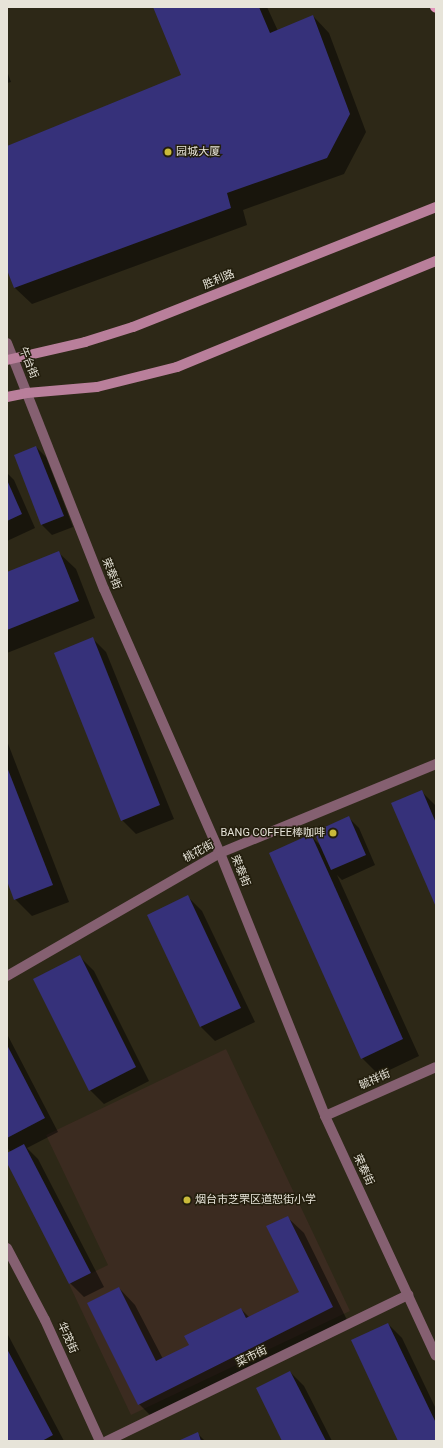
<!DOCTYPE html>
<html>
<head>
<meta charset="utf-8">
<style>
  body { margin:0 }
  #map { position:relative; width:443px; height:1448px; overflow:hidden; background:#2d2817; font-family:Roboto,"Noto Sans SC",sans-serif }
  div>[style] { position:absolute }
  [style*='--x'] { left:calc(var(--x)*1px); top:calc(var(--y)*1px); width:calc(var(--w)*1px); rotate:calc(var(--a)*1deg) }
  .education>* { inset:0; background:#3b2b20 }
  .shadow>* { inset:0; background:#0007 }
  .building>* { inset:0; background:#36317a }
  .service>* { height:10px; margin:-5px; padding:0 5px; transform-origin:5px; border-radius:5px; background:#856071 }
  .minor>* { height:10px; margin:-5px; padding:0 5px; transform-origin:5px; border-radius:5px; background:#856071 }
  .tertiary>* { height:10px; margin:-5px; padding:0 5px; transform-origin:5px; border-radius:5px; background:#856071 }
  .secondary>* { height:10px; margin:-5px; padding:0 5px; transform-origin:5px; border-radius:5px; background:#b97f9b }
  .primary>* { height:10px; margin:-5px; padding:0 5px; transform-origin:5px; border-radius:5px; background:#e296bb }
  .dots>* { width:11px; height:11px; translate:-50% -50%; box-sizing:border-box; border:2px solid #231e0d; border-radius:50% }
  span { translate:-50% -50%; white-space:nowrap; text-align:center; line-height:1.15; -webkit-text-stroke:3px #231e0d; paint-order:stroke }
  .poi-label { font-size:11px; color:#e7e4d9 }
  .left { translate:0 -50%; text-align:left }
  .right { translate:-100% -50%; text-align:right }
  .street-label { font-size:11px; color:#e7e4d9 }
  .frame { position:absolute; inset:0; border:8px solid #e7e4d9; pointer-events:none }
</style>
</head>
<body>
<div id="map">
  <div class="education">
    <i style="clip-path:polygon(226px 1049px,350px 1311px,131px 1415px,69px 1284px,108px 1265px,46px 1135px)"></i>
  </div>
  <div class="shadow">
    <i style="clip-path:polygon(154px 7px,267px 7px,278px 31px,313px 16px,329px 33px,366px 132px,344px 174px,243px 210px,247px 225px,32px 304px,15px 288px,7px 267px,7px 147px,183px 75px)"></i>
    <i style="clip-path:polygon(7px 71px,11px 82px,7px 83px)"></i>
    <i style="clip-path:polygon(36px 447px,46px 457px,73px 527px,52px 535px,42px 525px,15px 455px)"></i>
    <i style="clip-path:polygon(7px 473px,14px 480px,35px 528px,7px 541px)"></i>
    <i style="clip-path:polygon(59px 553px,76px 569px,95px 618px,7px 653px,7px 573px)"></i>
    <i style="clip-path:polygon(92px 638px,106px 652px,174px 819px,136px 834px,122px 820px)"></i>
    <i style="clip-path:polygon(7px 741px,69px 902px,32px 916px,15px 899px,7px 879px)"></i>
    <i style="clip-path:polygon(422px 792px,436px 806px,436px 905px)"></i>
    <i style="clip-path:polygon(349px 818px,359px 828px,375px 865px,342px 880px,337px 875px,419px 1056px,379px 1075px,362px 1058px,310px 835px,322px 847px)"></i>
    <i style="clip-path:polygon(188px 897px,202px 911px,255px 1022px,215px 1041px,201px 1027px,148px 916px)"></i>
    <i style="clip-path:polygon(80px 957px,94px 971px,149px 1081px,104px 1104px,90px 1090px)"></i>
    <i style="clip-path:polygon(7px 1034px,58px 1132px,27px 1148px,38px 1159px,104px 1287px,84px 1297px,70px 1283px,7px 1161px,7px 1154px,11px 1152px,7px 1148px)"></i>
    <i style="clip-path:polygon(287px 1217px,304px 1233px,349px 1324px,156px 1421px,139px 1404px,119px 1288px,135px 1305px,163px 1359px,190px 1346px,241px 1309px,250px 1318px,300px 1292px)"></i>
    <i style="clip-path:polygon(388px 1324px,402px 1338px,436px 1409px,436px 1441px,399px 1441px)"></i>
    <i style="clip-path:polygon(7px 1333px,64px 1441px,7px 1441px)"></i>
    <i style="clip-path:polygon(290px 1372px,304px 1386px,332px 1441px,283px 1441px)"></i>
    <i style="clip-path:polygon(198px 1434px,205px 1441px,181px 1441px)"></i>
  </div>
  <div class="building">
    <i style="clip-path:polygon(153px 7px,259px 7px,270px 33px,313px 15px,350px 114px,327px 158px,227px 193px,231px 208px,14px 288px,7px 270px,7px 146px,181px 75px)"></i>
    <i style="clip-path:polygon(36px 446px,64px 516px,41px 525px,14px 455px)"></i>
    <i style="clip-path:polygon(7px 480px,22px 514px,7px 521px)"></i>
    <i style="clip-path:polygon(59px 551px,79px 601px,7px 630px,7px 572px)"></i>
    <i style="clip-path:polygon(93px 637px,160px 805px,121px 821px,54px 653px)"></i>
    <i style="clip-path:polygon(7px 767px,53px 885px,14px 900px,7px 881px)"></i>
    <i style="clip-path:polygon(422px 790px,436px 823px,436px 907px,391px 803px)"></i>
    <i style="clip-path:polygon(349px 816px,366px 855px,331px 870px,314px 832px)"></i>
    <i style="clip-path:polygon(311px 834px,403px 1039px,361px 1059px,269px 853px)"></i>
    <i style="clip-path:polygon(188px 895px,241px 1008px,200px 1027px,147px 915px)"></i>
    <i style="clip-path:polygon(80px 955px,136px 1067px,89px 1091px,33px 979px)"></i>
    <i style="clip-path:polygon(7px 1045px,45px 1118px,7px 1138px)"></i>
    <i style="clip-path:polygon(24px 1144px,91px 1273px,69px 1284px,7px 1163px,7px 1153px)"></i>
    <i style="clip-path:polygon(288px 1216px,333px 1307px,138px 1405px,87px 1303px,119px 1287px,156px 1361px,189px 1345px,184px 1336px,241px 1308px,246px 1318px,299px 1292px,266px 1226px)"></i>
    <i style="clip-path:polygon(388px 1323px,436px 1423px,436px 1441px,398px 1441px,351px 1340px)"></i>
    <i style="clip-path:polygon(7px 1349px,53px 1435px,42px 1441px,7px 1441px)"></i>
    <i style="clip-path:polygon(290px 1371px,326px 1441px,282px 1441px,256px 1388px)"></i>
    <i style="clip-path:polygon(198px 1432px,201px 1441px,178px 1441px)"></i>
  </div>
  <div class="service">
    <i style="--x:107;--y:1441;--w:335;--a:-25.9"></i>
  </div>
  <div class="minor">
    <i style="--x:7;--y:343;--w:264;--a:68.5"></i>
    <i style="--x:104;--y:589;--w:288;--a:66.3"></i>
    <i style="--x:220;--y:853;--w:283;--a:68.2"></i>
    <i style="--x:325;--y:1116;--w:264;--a:65.2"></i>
    <i style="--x:7;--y:976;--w:246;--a:-30"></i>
    <i style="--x:220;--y:853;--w:234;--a:-22.4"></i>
    <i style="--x:325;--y:1116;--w:121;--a:-23.8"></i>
  </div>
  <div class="tertiary">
    <i style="--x:7;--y:1248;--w:81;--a:62.2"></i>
    <i style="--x:45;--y:1320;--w:133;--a:65.6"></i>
  </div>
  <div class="secondary">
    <i style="--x:7;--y:360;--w:80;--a:-13"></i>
    <i style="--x:85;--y:342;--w:50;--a:-17.4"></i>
    <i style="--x:133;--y:327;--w:326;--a:-21.6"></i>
    <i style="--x:7;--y:397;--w:20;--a:-11"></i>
    <i style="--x:27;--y:393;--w:70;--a:-4.9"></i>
    <i style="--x:97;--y:387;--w:82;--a:-14"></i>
    <i style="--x:177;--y:367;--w:280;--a:-22.3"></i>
  </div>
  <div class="primary">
    <i style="--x:435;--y:7;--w:1;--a:45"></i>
  </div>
  <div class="dots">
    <i style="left:168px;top:152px;background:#c9ba3a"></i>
    <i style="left:333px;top:833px;background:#c9ba3a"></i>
    <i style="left:187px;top:1200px;background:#c9ba3a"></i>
  </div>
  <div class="poi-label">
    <span class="left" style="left:176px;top:152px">园城大厦</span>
    <span class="right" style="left:325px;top:833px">BANG COFFEE棒咖啡</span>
    <span class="left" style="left:195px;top:1200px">烟台市芝罘区道恕街小学</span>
  </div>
  <div class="street-label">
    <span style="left:219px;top:280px;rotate:-22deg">胜利路</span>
    <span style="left:28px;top:363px;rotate:68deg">午台街</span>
    <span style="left:111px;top:574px;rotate:68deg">荣泰街</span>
    <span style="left:199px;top:852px;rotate:-29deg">桃花街</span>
    <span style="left:240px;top:871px;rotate:68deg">荣泰街</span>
    <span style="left:375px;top:1080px;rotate:-24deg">毓祥街</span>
    <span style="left:363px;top:1170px;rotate:65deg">荣泰街</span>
    <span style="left:67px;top:1338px;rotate:66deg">华茂街</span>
    <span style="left:252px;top:1357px;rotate:-26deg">菜市街</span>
  </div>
  <div class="frame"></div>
</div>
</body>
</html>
